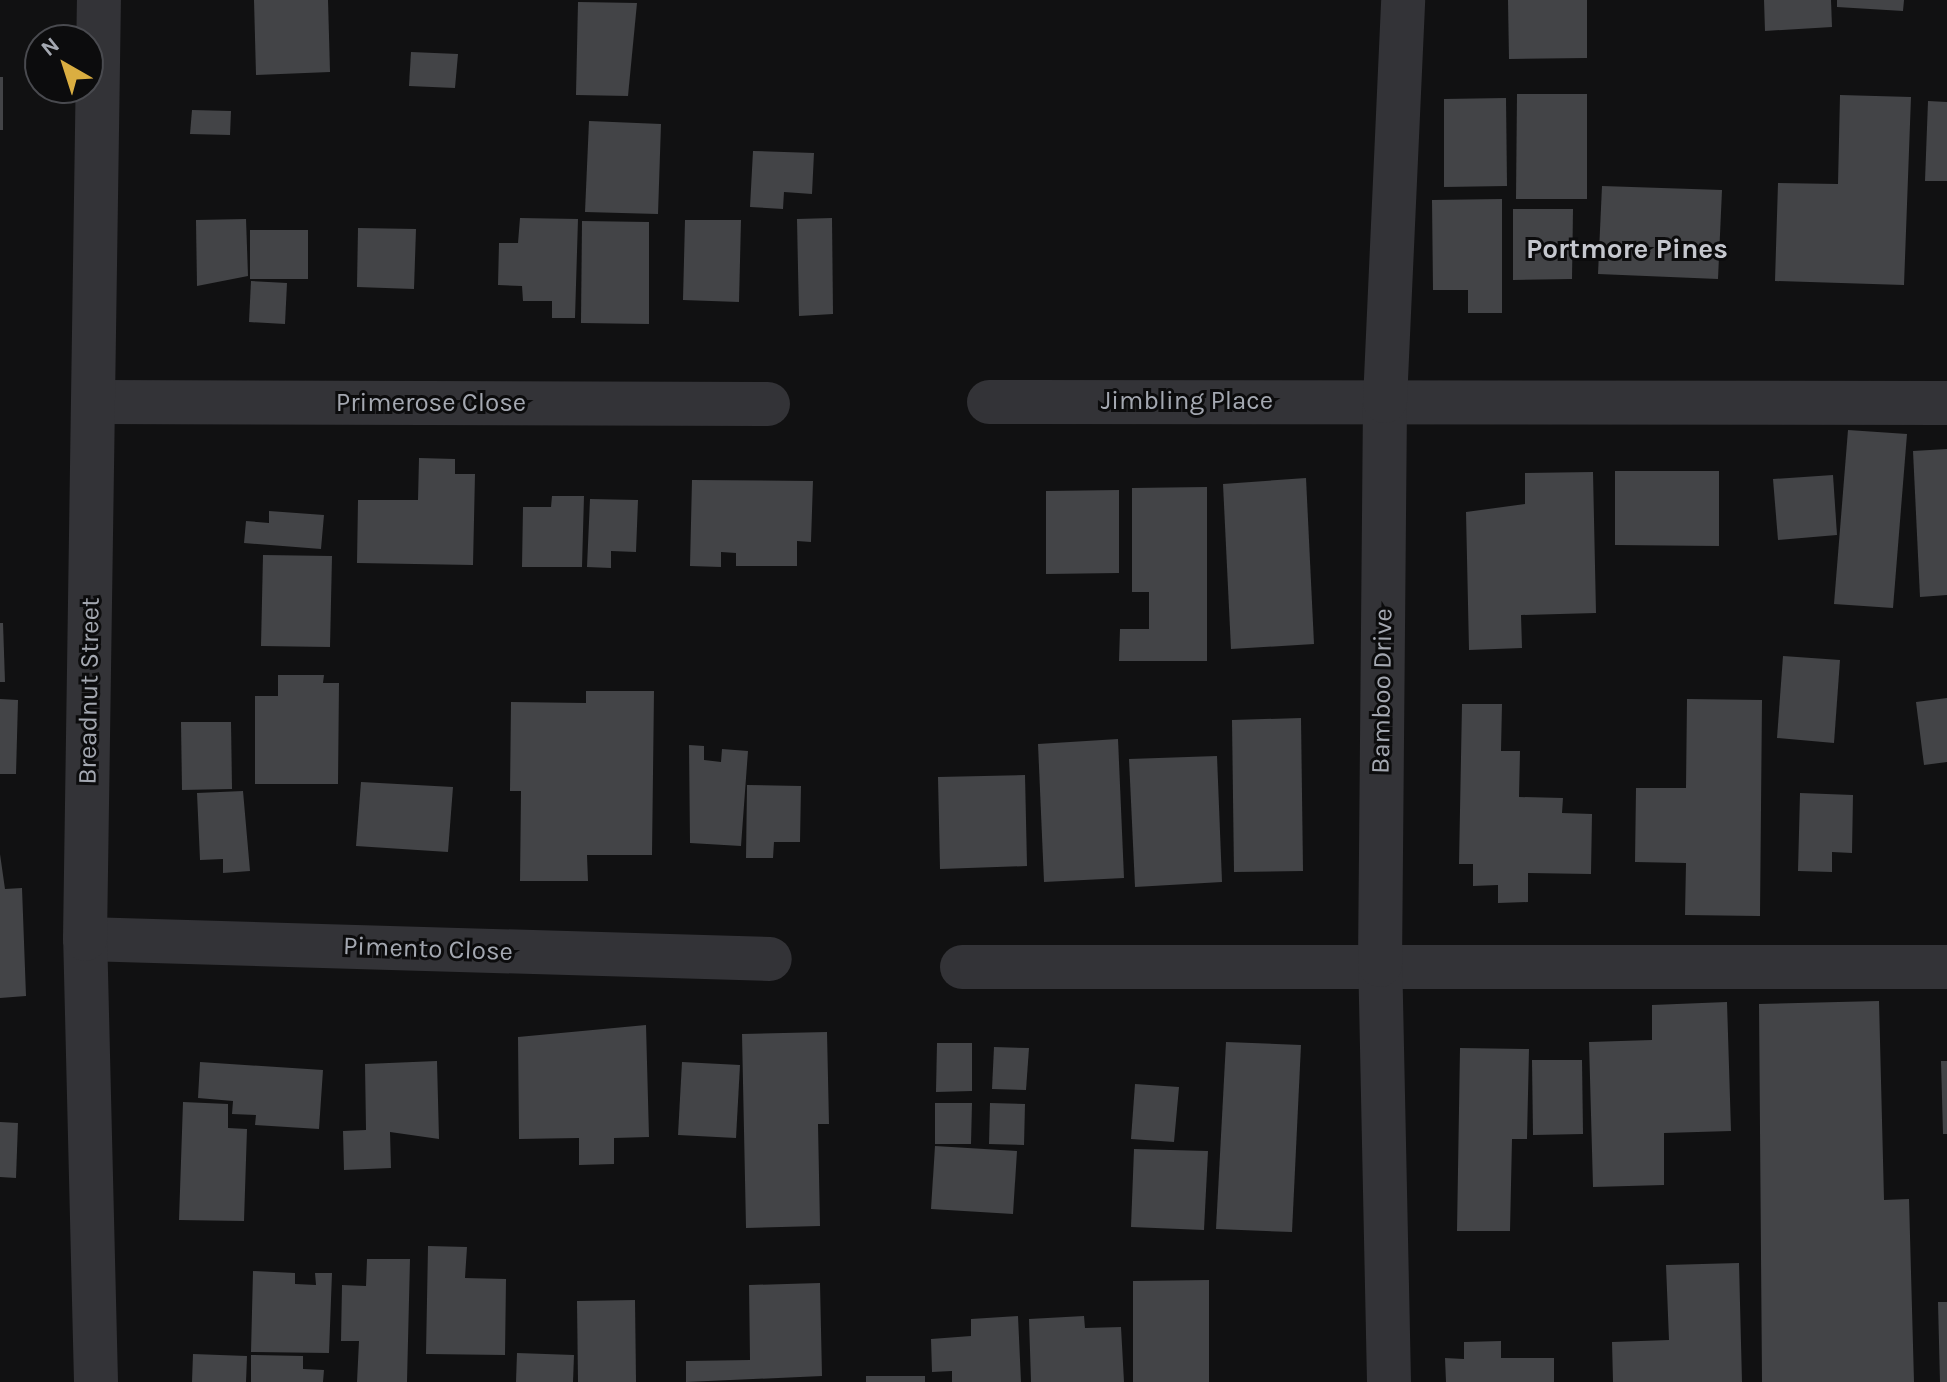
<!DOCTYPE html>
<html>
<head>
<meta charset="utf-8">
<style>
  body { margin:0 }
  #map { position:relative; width:1947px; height:1382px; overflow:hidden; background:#111112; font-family:Karla,sans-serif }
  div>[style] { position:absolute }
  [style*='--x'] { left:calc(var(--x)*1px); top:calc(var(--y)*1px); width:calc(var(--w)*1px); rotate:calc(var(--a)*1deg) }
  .building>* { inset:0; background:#434447 }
  .minor>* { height:44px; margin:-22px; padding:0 22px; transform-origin:22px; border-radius:22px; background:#333337 }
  span { translate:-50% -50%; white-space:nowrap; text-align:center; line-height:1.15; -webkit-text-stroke:6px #0c0c0d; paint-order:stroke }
  .street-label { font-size:26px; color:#a4a8b1 }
  .neighbourhood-label { font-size:28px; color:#c5c7ce; font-weight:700 }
  .north { position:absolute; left:24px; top:24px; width:80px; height:80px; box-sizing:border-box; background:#0c0c0d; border:2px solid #494a4f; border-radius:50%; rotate:321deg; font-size:22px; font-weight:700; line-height:32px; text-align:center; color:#a4a8b1 }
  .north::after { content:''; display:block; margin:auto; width:28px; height:36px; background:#daae41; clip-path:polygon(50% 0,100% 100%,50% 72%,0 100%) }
</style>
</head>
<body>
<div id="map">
  <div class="building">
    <i style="clip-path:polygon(254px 0,328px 0,330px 72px,256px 75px)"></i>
    <i style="clip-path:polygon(1508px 0,1587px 0,1587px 58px,1509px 59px)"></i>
    <i style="clip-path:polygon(1764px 0,1831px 0,1832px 27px,1765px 31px)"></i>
    <i style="clip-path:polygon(1837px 0,1904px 0,1903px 11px,1837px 7px)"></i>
    <i style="clip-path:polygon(578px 2px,637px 3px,628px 96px,576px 95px)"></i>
    <i style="clip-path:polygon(411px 52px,458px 54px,455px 88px,409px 86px)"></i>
    <i style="clip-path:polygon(0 77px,3px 77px,3px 130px,0 130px)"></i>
    <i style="clip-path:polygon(1517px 94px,1587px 94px,1587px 199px,1516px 199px)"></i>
    <i style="clip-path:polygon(1840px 95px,1911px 97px,1904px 285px,1775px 281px,1778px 183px,1838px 184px)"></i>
    <i style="clip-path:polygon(1506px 98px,1507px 186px,1444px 187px,1444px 99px)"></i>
    <i style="clip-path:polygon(1928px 101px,1947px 102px,1947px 181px,1925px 181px)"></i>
    <i style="clip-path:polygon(192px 110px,231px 111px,230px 135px,190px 134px)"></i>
    <i style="clip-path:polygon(589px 121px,661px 124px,658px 214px,585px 212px)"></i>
    <i style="clip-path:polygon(753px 151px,814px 153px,812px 194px,784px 192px,783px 209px,750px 207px)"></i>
    <i style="clip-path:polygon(1602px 186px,1722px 190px,1718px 279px,1598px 274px)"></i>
    <i style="clip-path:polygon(1502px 199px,1502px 313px,1468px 313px,1468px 290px,1433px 290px,1432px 200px)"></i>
    <i style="clip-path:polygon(1513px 209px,1573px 209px,1572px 279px,1513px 280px)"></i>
    <i style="clip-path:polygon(520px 218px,578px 219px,575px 318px,552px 318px,552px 301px,523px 301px,522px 286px,498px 285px,499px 243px,518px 243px)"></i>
    <i style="clip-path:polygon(832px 218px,833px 314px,799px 316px,797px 219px)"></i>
    <i style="clip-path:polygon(246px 219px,248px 276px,197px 286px,196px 220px)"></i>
    <i style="clip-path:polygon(685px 220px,741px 220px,739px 302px,683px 300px)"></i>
    <i style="clip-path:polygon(582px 221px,649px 222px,649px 324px,581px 323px)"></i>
    <i style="clip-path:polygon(358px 228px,416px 229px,414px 289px,357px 287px)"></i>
    <i style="clip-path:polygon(250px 230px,308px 230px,308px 279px,250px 279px)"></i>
    <i style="clip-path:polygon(251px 281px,287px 283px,285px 324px,249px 322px)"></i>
    <i style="clip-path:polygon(1848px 430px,1907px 434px,1893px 608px,1834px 604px)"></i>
    <i style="clip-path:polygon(1947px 449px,1947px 595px,1920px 597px,1913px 451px)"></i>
    <i style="clip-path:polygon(419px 458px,455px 459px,455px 474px,475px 474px,473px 565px,357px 563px,358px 500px,418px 500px)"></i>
    <i style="clip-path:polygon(1615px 471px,1719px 471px,1719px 546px,1615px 545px)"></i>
    <i style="clip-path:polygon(1593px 472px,1596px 613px,1521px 615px,1522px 648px,1469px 650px,1466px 512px,1525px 504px,1525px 473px)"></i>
    <i style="clip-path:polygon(1833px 475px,1837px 535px,1778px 540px,1773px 479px)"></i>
    <i style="clip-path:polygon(1306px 478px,1314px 644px,1231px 649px,1223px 484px)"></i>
    <i style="clip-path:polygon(692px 480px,813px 481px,811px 542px,797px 541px,797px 566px,736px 566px,736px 553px,721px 552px,721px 567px,690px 566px)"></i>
    <i style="clip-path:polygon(1207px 487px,1207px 661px,1119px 661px,1120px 629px,1149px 629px,1149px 592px,1132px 592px,1132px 488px)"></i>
    <i style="clip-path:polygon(1119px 490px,1119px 573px,1046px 574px,1046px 491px)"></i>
    <i style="clip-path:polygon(552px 496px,584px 496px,582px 567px,522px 567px,523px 507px,551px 507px)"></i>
    <i style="clip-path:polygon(590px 499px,638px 500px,636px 552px,611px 551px,611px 568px,587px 567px)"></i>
    <i style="clip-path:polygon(269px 511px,324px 515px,321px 549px,244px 543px,246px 521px,269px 523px)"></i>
    <i style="clip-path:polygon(263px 555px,332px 556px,330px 647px,261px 646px)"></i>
    <i style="clip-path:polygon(0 623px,3px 623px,5px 682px,0 682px)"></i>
    <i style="clip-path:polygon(1783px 656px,1840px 660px,1834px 743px,1777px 738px)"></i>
    <i style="clip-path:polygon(278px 675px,324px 675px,323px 683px,339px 683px,338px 784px,255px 784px,255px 696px,278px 696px)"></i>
    <i style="clip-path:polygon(586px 691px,654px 691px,652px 855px,587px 855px,588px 881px,520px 881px,521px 791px,510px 791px,511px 702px,586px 703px)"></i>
    <i style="clip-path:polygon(1947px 698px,1947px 762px,1924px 765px,1916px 702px)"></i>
    <i style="clip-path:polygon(0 699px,18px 700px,16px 774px,0 774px)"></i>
    <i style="clip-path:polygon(1687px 699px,1762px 700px,1760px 916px,1685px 915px,1686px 863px,1635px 862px,1636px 788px,1686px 788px)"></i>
    <i style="clip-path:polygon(1462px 704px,1502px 704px,1501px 751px,1520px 751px,1519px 797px,1563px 798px,1562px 813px,1592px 814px,1591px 874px,1528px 873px,1528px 902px,1498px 903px,1498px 885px,1473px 886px,1473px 864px,1459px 864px)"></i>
    <i style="clip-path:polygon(1301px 718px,1303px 871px,1234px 872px,1232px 720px)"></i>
    <i style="clip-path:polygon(181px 722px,231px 722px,232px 789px,182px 790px)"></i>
    <i style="clip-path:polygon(1118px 739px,1124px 878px,1044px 882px,1038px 744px)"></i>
    <i style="clip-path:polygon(689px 745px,704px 746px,704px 760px,721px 762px,722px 749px,748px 751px,741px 846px,690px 843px)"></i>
    <i style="clip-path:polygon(1217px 756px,1222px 882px,1135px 887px,1129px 759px)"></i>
    <i style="clip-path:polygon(1025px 775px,1027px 866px,940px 869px,938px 777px)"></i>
    <i style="clip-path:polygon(361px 782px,453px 787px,448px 852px,356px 846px)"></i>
    <i style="clip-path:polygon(747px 785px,801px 786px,800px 842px,774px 842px,773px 858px,746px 858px)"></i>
    <i style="clip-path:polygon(243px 791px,250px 871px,223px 873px,223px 859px,200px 860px,197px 793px)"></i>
    <i style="clip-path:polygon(1800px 793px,1853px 795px,1852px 853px,1832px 852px,1832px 872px,1798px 871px)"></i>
    <i style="clip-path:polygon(0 854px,5px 889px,22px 888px,26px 996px,0 998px)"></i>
    <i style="clip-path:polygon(1879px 1001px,1884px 1200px,1909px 1199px,1914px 1382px,1762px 1382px,1759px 1004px)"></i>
    <i style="clip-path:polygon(1727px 1002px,1731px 1131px,1664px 1133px,1664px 1185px,1593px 1187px,1589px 1042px,1652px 1040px,1652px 1005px)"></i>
    <i style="clip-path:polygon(646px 1025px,649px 1137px,614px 1138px,614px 1164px,579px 1165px,579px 1138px,519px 1139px,518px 1037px)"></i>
    <i style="clip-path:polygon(827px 1032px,829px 1124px,818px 1124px,820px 1226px,746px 1228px,742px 1034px)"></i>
    <i style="clip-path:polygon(1226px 1042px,1301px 1045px,1292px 1232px,1216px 1229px)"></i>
    <i style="clip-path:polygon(937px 1043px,972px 1043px,972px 1091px,936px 1092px)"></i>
    <i style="clip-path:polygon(994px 1047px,1029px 1048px,1026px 1090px,992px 1089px)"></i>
    <i style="clip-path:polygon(1460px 1048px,1529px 1049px,1527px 1139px,1512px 1139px,1510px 1231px,1457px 1231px)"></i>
    <i style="clip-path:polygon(1532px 1060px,1582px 1060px,1583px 1134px,1533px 1135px)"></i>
    <i style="clip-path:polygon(437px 1061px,439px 1139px,390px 1132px,391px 1168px,344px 1170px,343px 1131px,366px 1130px,365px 1064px)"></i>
    <i style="clip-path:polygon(1941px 1061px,1947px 1061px,1947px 1134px,1943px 1134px)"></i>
    <i style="clip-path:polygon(200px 1062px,323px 1070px,319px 1129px,255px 1125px,256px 1115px,232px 1114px,233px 1101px,198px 1098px)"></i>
    <i style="clip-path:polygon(682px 1062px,740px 1065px,736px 1138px,678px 1135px)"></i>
    <i style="clip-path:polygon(1135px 1084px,1179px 1087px,1174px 1142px,1131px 1139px)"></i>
    <i style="clip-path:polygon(183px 1102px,228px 1104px,228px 1128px,247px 1129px,244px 1221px,179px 1220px)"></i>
    <i style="clip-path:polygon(935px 1103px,972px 1103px,971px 1144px,935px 1144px)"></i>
    <i style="clip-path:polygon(990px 1103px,1025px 1104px,1024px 1145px,989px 1144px)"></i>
    <i style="clip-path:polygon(0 1122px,18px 1123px,16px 1178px,0 1177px)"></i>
    <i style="clip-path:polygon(935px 1146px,1017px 1151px,1013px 1214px,931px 1209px)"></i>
    <i style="clip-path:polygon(1134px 1149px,1208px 1151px,1204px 1230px,1131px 1227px)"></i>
    <i style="clip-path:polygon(428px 1246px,467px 1247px,465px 1278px,506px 1279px,505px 1355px,426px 1354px)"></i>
    <i style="clip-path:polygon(367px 1259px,410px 1259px,407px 1382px,357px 1382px,359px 1341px,341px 1341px,342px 1285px,366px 1286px)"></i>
    <i style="clip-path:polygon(1739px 1263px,1742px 1382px,1613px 1382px,1612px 1342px,1669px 1340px,1666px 1265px)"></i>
    <i style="clip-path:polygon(253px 1271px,295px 1273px,295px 1284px,316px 1285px,315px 1273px,332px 1273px,329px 1353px,251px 1352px)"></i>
    <i style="clip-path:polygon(1209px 1280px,1209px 1382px,1133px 1382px,1133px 1281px)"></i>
    <i style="clip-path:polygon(820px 1283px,822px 1376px,686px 1382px,686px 1361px,750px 1360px,749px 1285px)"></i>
    <i style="clip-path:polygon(635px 1300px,636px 1382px,578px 1382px,577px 1301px)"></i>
    <i style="clip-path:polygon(1938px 1302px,1947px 1302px,1947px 1382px,1940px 1382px)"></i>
    <i style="clip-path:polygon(1018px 1316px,1021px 1382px,952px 1382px,952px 1371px,932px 1372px,931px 1339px,971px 1336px,971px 1319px)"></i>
    <i style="clip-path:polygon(1084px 1316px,1085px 1328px,1121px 1327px,1124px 1382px,1031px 1382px,1029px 1319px)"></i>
    <i style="clip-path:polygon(1501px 1341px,1501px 1358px,1554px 1358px,1554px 1382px,1446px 1382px,1445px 1358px,1464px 1359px,1464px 1342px)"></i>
    <i style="clip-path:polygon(517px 1353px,574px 1355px,573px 1382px,516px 1382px)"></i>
    <i style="clip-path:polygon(193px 1354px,247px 1356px,246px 1382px,192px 1382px)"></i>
    <i style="clip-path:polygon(251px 1355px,303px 1356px,303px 1369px,324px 1370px,323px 1382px,251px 1382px)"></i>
    <i style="clip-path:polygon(866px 1376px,925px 1376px,925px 1382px,866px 1382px)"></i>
  </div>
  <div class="minor">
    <i style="--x:94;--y:402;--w:674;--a:0.17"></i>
    <i style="--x:989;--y:402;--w:958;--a:0.06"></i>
    <i style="--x:85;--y:939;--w:685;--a:1.67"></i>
    <i style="--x:962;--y:967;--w:985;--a:0"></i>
    <i style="--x:96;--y:1382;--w:443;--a:-91.4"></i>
    <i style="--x:85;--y:939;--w:939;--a:-89.15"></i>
    <i style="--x:1389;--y:1382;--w:417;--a:-91.2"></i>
    <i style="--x:1380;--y:965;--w:564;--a:-89.49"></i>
    <i style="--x:1385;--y:401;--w:401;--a:-87.4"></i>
  </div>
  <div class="street-label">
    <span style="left:1187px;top:401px">Jimbling Place</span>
    <span style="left:431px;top:403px">Primerose Close</span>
    <span style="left:89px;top:691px;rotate:-89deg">Breadnut Street</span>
    <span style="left:1382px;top:691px;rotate:-89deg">Bamboo Drive</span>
    <span style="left:428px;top:949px;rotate:2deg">Pimento Close</span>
  </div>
  <div class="neighbourhood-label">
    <span style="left:1627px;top:249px">Portmore Pines</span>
  </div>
  <div class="north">N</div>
</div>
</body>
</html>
